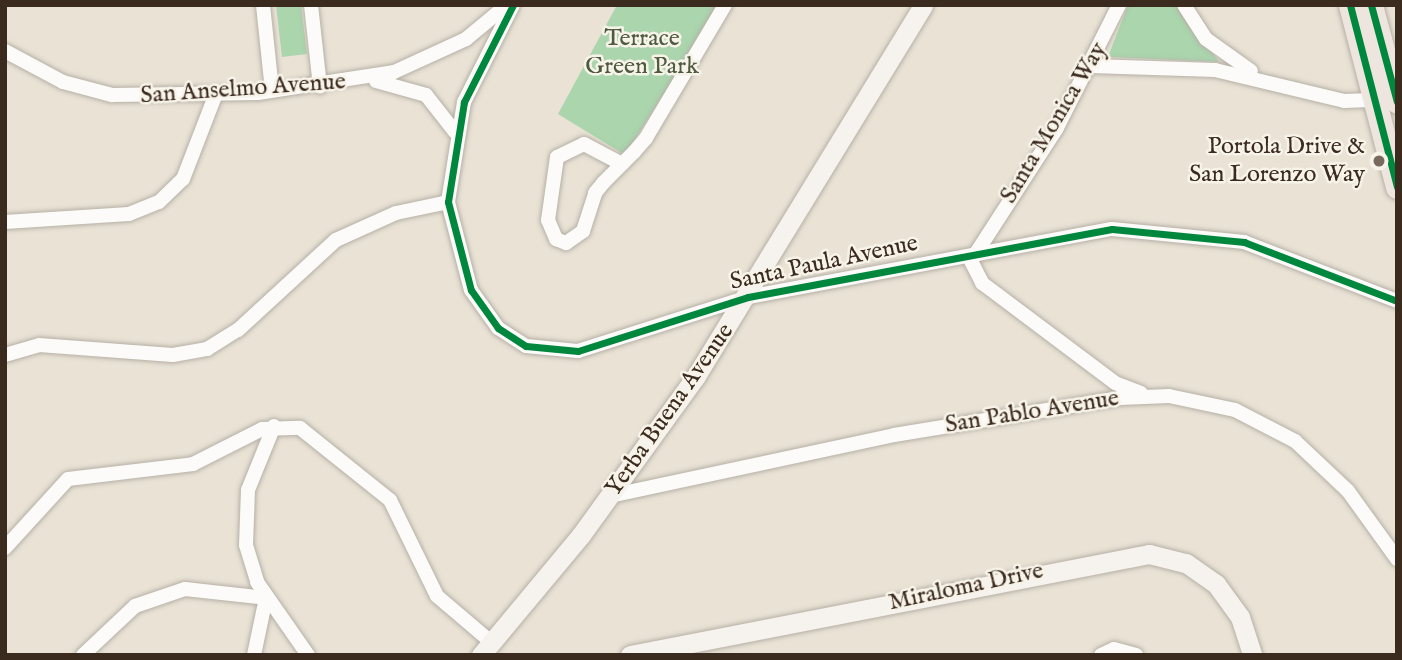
<!DOCTYPE html>
<html>
<head>
<meta charset="utf-8">
<style>
  body { margin:0 }
  #map { position:relative; width:1402px; height:660px; overflow:hidden; background:#e9e2d5; font-family:"IM FELL English",serif }
  div>[style] { position:absolute }
  [style*='--x'] { left:calc(var(--x)*1px); top:calc(var(--y)*1px); width:calc(var(--w)*1px); rotate:calc(var(--a)*1deg) }
  .green>* { inset:0; background:#aad5ad }
  .roads { filter:drop-shadow(0 0 2px #b6b0a6) drop-shadow(0 0 2px #b6b0a6) }
  .street>* { height:14px; margin:-7px; padding:0 7px; transform-origin:7px; border-radius:7px; background:#fcfbf9 }
  .secondary>* { height:19px; margin:-9.5px; padding:0 9.5px; transform-origin:9.5px; border-radius:9.5px; background:#f6f2ee }
  .primary>* { height:23px; margin:-11.5px; padding:0 11.5px; transform-origin:11.5px; border-radius:11.5px; background:#ede5de }
  .cycleway>* { height:7px; margin:-3.5px; padding:0 3.5px; transform-origin:3.5px; border-radius:3.5px; background:#00873e }
  .dots>* { width:19px; height:19px; translate:-50% -50%; box-sizing:border-box; border:4px solid #f7f3e8; border-radius:50% }
  span { translate:-50% -50%; white-space:nowrap; text-align:center; line-height:1.15; -webkit-text-stroke:5px #f7f3e8; paint-order:stroke }
  .park-label { font-size:24px; color:#4d5a3f }
  .street-label { font-size:24px; color:#3b2a1e }
  .poi-label { font-size:24px; color:#3b2a1e }
  .right { translate:-100% -50%; text-align:right }
  .frame { position:absolute; inset:0; border:7px solid #3b2a1e; pointer-events:none }
</style>
</head>
<body>
<div id="map">
  <div class="green">
    <i style="clip-path:polygon(276px 5px,301px 5px,307px 54px,282px 57px)"></i>
    <i style="clip-path:polygon(617px 5px,720px 5px,625px 155px,558px 114px)"></i>
    <i style="clip-path:polygon(1128px 5px,1179px 5px,1219px 62px,1108px 57px)"></i>
  </div>
  <div class="roads">
    <div class="street">
      <i style="--x:263;--y:5;--w:86;--a:84"></i>
      <i style="--x:311;--y:5;--w:82;--a:83.7"></i>
      <i style="--x:513;--y:5;--w:109;--a:116.8"></i>
      <i style="--x:464;--y:102;--w:101;--a:99.1"></i>
      <i style="--x:448;--y:202;--w:91;--a:75.4"></i>
      <i style="--x:471;--y:290;--w:47;--a:54.6"></i>
      <i style="--x:498;--y:328;--w:33;--a:33"></i>
      <i style="--x:526;--y:346;--w:52;--a:5.5"></i>
      <i style="--x:578;--y:351;--w:178;--a:-17.6"></i>
      <i style="--x:748;--y:297;--w:370;--a:-10.6"></i>
      <i style="--x:1112;--y:229;--w:133;--a:5.6"></i>
      <i style="--x:1244;--y:242;--w:164;--a:21.1"></i>
      <i style="--x:1119;--y:5;--w:138;--a:116.8"></i>
      <i style="--x:1057;--y:128;--w:158;--a:122.9"></i>
      <i style="--x:971;--y:261;--w:25;--a:63"></i>
      <i style="--x:982;--y:283;--w:166;--a:36.9"></i>
      <i style="--x:1115;--y:383;--w:28;--a:21"></i>
      <i style="--x:1184;--y:5;--w:40;--a:57.1"></i>
      <i style="--x:1206;--y:39;--w:55;--a:35.4"></i>
      <i style="--x:5;--y:51;--w:66;--a:28.1"></i>
      <i style="--x:63;--y:82;--w:51;--a:14.9"></i>
      <i style="--x:112;--y:95;--w:146;--a:-0.8"></i>
      <i style="--x:258;--y:93;--w:138;--a:-8.8"></i>
      <i style="--x:394;--y:72;--w:79;--a:-24.6"></i>
      <i style="--x:466;--y:39;--w:53;--a:-39.7"></i>
      <i style="--x:1091;--y:66;--w:124;--a:1.8"></i>
      <i style="--x:1215;--y:70;--w:133;--a:13.5"></i>
      <i style="--x:1344;--y:101;--w:35;--a:-2"></i>
      <i style="--x:376;--y:81;--w:52;--a:15.6"></i>
      <i style="--x:426;--y:95;--w:47;--a:51.9"></i>
      <i style="--x:622;--y:164;--w:43;--a:-152.2"></i>
      <i style="--x:584;--y:144;--w:30;--a:154"></i>
      <i style="--x:557;--y:157;--w:64;--a:98.1"></i>
      <i style="--x:548;--y:220;--w:21;--a:67"></i>
      <i style="--x:556;--y:239;--w:11;--a:22"></i>
      <i style="--x:566;--y:243;--w:21;--a:-35"></i>
      <i style="--x:583;--y:231;--w:40;--a:-72"></i>
      <i style="--x:595;--y:193;--w:13;--a:-51"></i>
      <i style="--x:603;--y:183;--w:44;--a:-45"></i>
      <i style="--x:634;--y:152;--w:18;--a:-49"></i>
      <i style="--x:646;--y:138;--w:155;--a:-59.3"></i>
      <i style="--x:5;--y:222;--w:124;--a:-3.7"></i>
      <i style="--x:129;--y:214;--w:32;--a:-22"></i>
      <i style="--x:159;--y:202;--w:33;--a:-44"></i>
      <i style="--x:183;--y:179;--w:89;--a:-68.9"></i>
      <i style="--x:5;--y:355;--w:35;--a:-16"></i>
      <i style="--x:39;--y:345;--w:134;--a:4.3"></i>
      <i style="--x:173;--y:355;--w:35;--a:-10"></i>
      <i style="--x:207;--y:349;--w:36;--a:-32"></i>
      <i style="--x:238;--y:330;--w:133;--a:-42.6"></i>
      <i style="--x:336;--y:240;--w:66;--a:-24.2"></i>
      <i style="--x:396;--y:213;--w:53;--a:-11.9"></i>
      <i style="--x:274;--y:426;--w:69;--a:112.1"></i>
      <i style="--x:248;--y:490;--w:55;--a:92.1"></i>
      <i style="--x:246;--y:545;--w:39;--a:73"></i>
      <i style="--x:257;--y:582;--w:89;--a:55.1"></i>
      <i style="--x:610;--y:496;--w:290;--a:-12.1"></i>
      <i style="--x:894;--y:435;--w:229;--a:-9.3"></i>
      <i style="--x:1120;--y:398;--w:49;--a:-2.3"></i>
      <i style="--x:1169;--y:396;--w:67;--a:12"></i>
      <i style="--x:1235;--y:410;--w:68;--a:27.3"></i>
      <i style="--x:1295;--y:441;--w:73;--a:43.3"></i>
      <i style="--x:1348;--y:491;--w:84;--a:54.2"></i>
      <i style="--x:5;--y:548;--w:93;--a:-47.6"></i>
      <i style="--x:68;--y:479;--w:126;--a:-6.8"></i>
      <i style="--x:193;--y:464;--w:77;--a:-26.9"></i>
      <i style="--x:262;--y:429;--w:38;--a:-2"></i>
      <i style="--x:300;--y:428;--w:115;--a:38.7"></i>
      <i style="--x:390;--y:500;--w:107;--a:63.9"></i>
      <i style="--x:437;--y:596;--w:71;--a:40.4"></i>
      <i style="--x:83;--y:655;--w:71;--a:-43.3"></i>
      <i style="--x:135;--y:606;--w:53;--a:-18.8"></i>
      <i style="--x:185;--y:589;--w:81;--a:6.3"></i>
      <i style="--x:266;--y:598;--w:58;--a:101.9"></i>
      <i style="--x:1101;--y:655;--w:14;--a:-25"></i>
      <i style="--x:1114;--y:649;--w:23;--a:15"></i>
    </div>
    <div class="secondary">
      <i style="--x:481;--y:655;--w:156;--a:-50.2"></i>
      <i style="--x:581;--y:535;--w:196;--a:-54.1"></i>
      <i style="--x:696;--y:376;--w:435;--a:-58.5"></i>
      <i style="--x:630;--y:655;--w:529;--a:-11.01"></i>
      <i style="--x:1149;--y:554;--w:38;--a:14"></i>
      <i style="--x:1186;--y:563;--w:37;--a:35"></i>
      <i style="--x:1216;--y:584;--w:41;--a:54"></i>
      <i style="--x:1240;--y:617;--w:40;--a:72"></i>
    </div>
    <div class="primary">
      <i style="--x:1350;--y:5;--w:188;--a:75.5"></i>
      <i style="--x:1371;--y:5;--w:100;--a:75"></i>
    </div>
  </div>
  <div class="cycleway">
    <i style="--x:513;--y:5;--w:109;--a:116.8"></i>
    <i style="--x:464;--y:102;--w:101;--a:99.1"></i>
    <i style="--x:448;--y:202;--w:91;--a:75.4"></i>
    <i style="--x:471;--y:290;--w:47;--a:54.6"></i>
    <i style="--x:498;--y:328;--w:33;--a:33"></i>
    <i style="--x:526;--y:346;--w:52;--a:5.5"></i>
    <i style="--x:578;--y:351;--w:178;--a:-17.6"></i>
    <i style="--x:748;--y:297;--w:370;--a:-10.6"></i>
    <i style="--x:1112;--y:229;--w:133;--a:5.6"></i>
    <i style="--x:1244;--y:242;--w:164;--a:21.1"></i>
    <i style="--x:1350;--y:5;--w:188;--a:75.5"></i>
    <i style="--x:1371;--y:5;--w:100;--a:75"></i>
  </div>
  <div class="dots">
    <i style="left:1379px;top:161px;background:#786a5e"></i>
  </div>
  <div class="park-label">
    <span style="left:642px;top:53px">Terrace<br>Green Park</span>
  </div>
  <div class="street-label">
    <span style="left:243px;top:89px;rotate:-4deg">San Anselmo Avenue</span>
    <span style="left:1054px;top:123px;rotate:-59deg">Santa Monica Way</span>
    <span style="left:824px;top:263px;rotate:-12deg">Santa Paula Avenue</span>
    <span style="left:670px;top:410px;rotate:-55deg">Yerba Buena Avenue</span>
    <span style="left:1032px;top:412px;rotate:-9deg">San Pablo Avenue</span>
    <span style="left:966px;top:587px;rotate:-12deg">Miraloma Drive</span>
  </div>
  <div class="poi-label">
    <span class="right" style="left:1365px;top:161px">Portola Drive &amp;<br>San Lorenzo Way</span>
  </div>
  <div class="frame"></div>
</div>
</body>
</html>
